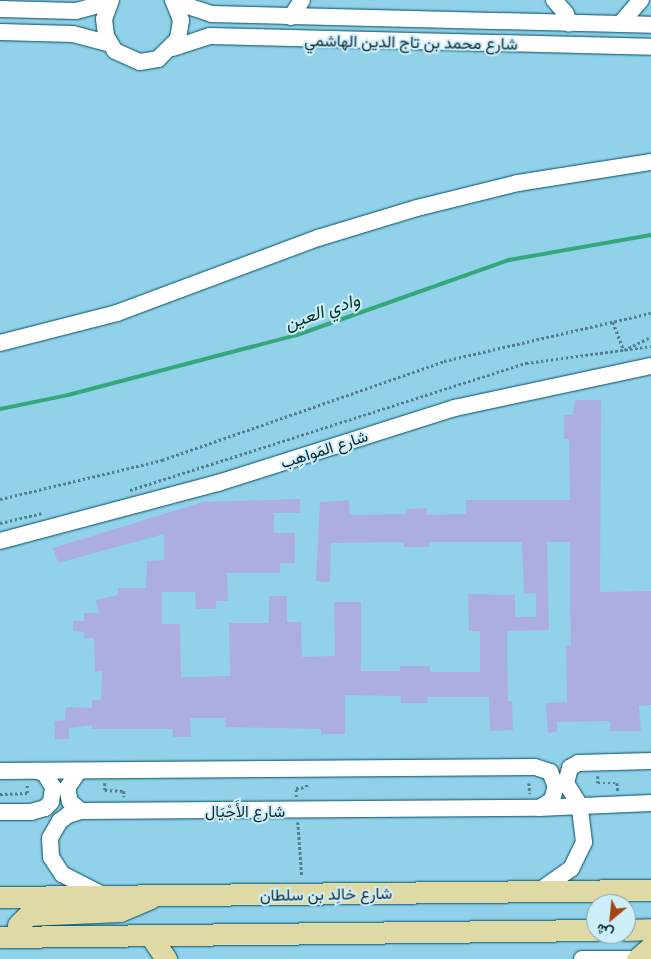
<!DOCTYPE html>
<html>
<head>
<meta charset="utf-8">
<style>
  body { margin:0 }
  #map { position:relative; width:651px; height:959px; overflow:hidden; background:#91d2ea; font-family:"Noto Serif",Vazirmatn,serif }
  div>[style] { position:absolute }
  [style*='--x'] { left:calc(var(--x)*1px); top:calc(var(--y)*1px); width:calc(var(--w)*1px); rotate:calc(var(--a)*1deg) }
  .stream>* { height:4px; margin:-2px; padding:0 2px; transform-origin:2px; border-radius:2px; background:#34a87b }
  .building>* { inset:0; background:#acaee1 }
  .path>* { height:2.5px; margin-top:-1.25px; transform-origin:0; background:repeating-linear-gradient(90deg,#517f91 0 2.5px,transparent 0 5px) }
  .roads { filter:drop-shadow(0 0 1px #004e63) drop-shadow(0 0 1px #004e63) }
  .minor>* { height:16px; margin:-8px; padding:0 8px; transform-origin:8px; border-radius:8px; background:#fff }
  .major>* { height:21px; margin:-10.5px; padding:0 10.5px; transform-origin:10.5px; border-radius:10.5px; background:#dfd9a6 }
  span { translate:-50% -50%; white-space:nowrap; text-align:center; line-height:1.15; -webkit-text-stroke:4px #ceeefa; paint-order:stroke }
  .street-label { font-size:16px; color:#0d2832 }
  .water-label { font-size:18px; color:#043724; font-style:italic }
  .north { position:absolute; left:586px; top:894px; width:50px; height:50px; box-sizing:border-box; background:#ceeefa; border:1px solid #819faa; border-radius:50%; rotate:208deg; font-size:14px; font-weight:700; line-height:20px; text-align:center; color:#0d2832 }
  .north::after { content:''; display:block; margin:auto; width:18px; height:22px; background:#a6420e; clip-path:polygon(50% 0,100% 100%,50% 72%,0 100%) }
</style>
</head>
<body>
<div id="map">
  <div class="stream">
    <i style="--x:0;--y:409;--w:69;--a:-11.6"></i>
    <i style="--x:68;--y:395;--w:237;--a:-14.7"></i>
    <i style="--x:297;--y:335;--w:225;--a:-19.5"></i>
    <i style="--x:509;--y:260;--w:144;--a:-10"></i>
  </div>
  <div class="building">
    <i style="clip-path:polygon(575px 400px,601px 400px,600px 592px,651px 591px,651px 705px,639px 706px,641px 731px,610px 731px,610px 721px,557px 722px,557px 732px,548px 733px,546px 703px,567px 702px,566px 645px,571px 645px,570px 601px,570px 542px,547px 542px,549px 630px,507px 631px,508px 701px,512px 701px,513px 730px,490px 731px,489px 697px,427px 697px,428px 703px,401px 703px,401px 696px,345px 695px,345px 734px,321px 734px,321px 729px,226px 727px,225px 718px,190px 718px,191px 737px,173px 737px,173px 729px,92px 729px,92px 725px,69px 728px,69px 739px,55px 739px,54px 721px,65px 720px,66px 707px,92px 708px,92px 700px,101px 700px,102px 671px,95px 672px,94px 638px,84px 638px,84px 632px,73px 631px,73px 621px,84px 621px,84px 613px,99px 613px,96px 600px,118px 595px,118px 588px,146px 588px,147px 561px,164px 560px,164px 534px,58px 563px,53px 548px,203px 502px,300px 499px,300px 513px,274px 513px,274px 533px,295px 533px,295px 563px,280px 563px,280px 573px,227px 573px,228px 601px,216px 601px,216px 609px,196px 609px,195px 592px,162px 592px,162px 624px,180px 624px,181px 677px,230px 676px,229px 623px,269px 623px,269px 596px,287px 596px,287px 622px,301px 622px,302px 657px,335px 656px,334px 602px,361px 602px,361px 671px,400px 671px,400px 666px,430px 666px,430px 672px,480px 672px,480px 631px,469px 631px,468px 594px,515px 595px,515px 617px,536px 617px,536px 593px,524px 594px,522px 542px,429px 542px,429px 547px,404px 547px,404px 542px,331px 543px,330px 582px,316px 581px,320px 502px,349px 500px,350px 515px,407px 514px,406px 509px,427px 508px,427px 515px,466px 514px,466px 500px,570px 500px,569px 439px,564px 439px,564px 415px,573px 415px)"></i>
  </div>
  <div class="path">
    <i style="--x:613;--y:322;--w:30;--a:69"></i>
    <i style="--x:624;--y:350;--w:30;--a:-26"></i>
    <i style="--x:130;--y:490;--w:416;--a:-17.8"></i>
    <i style="--x:526;--y:363;--w:126;--a:-7.7"></i>
    <i style="--x:0;--y:499;--w:167;--a:-13.5"></i>
    <i style="--x:162;--y:460;--w:299;--a:-19.3"></i>
    <i style="--x:444;--y:361;--w:212;--a:-13.1"></i>
    <i style="--x:0;--y:523;--w:43;--a:-13.4"></i>
    <i style="--x:598;--y:776;--w:7;--a:90"></i>
    <i style="--x:598;--y:783;--w:19;--a:0"></i>
    <i style="--x:617;--y:783;--w:8;--a:83"></i>
    <i style="--x:105;--y:783;--w:7;--a:90"></i>
    <i style="--x:105;--y:790;--w:19;--a:3"></i>
    <i style="--x:124;--y:791;--w:6;--a:90"></i>
    <i style="--x:529;--y:783;--w:11;--a:85"></i>
    <i style="--x:0;--y:794;--w:27;--a:-2"></i>
    <i style="--x:27;--y:793;--w:9;--a:-90"></i>
    <i style="--x:296;--y:797;--w:9;--a:-90"></i>
    <i style="--x:296;--y:788;--w:10;--a:-6"></i>
    <i style="--x:306;--y:787;--w:5;--a:-79"></i>
    <i style="--x:298;--y:822;--w:55;--a:85.8"></i>
  </div>
  <div class="roads">
    <div class="minor">
      <i style="--x:111;--y:0;--w:20;--a:110"></i>
      <i style="--x:104;--y:19;--w:17;--a:83"></i>
      <i style="--x:106;--y:36;--w:17;--a:59"></i>
      <i style="--x:115;--y:51;--w:27;--a:24"></i>
      <i style="--x:140;--y:62;--w:18;--a:-9"></i>
      <i style="--x:158;--y:59;--w:28;--a:-45"></i>
      <i style="--x:178;--y:39;--w:19;--a:-81"></i>
      <i style="--x:181;--y:20;--w:22;--a:-112"></i>
      <i style="--x:554;--y:0;--w:18;--a:49"></i>
      <i style="--x:566;--y:14;--w:10;--a:73"></i>
      <i style="--x:175;--y:2;--w:38;--a:18"></i>
      <i style="--x:211;--y:14;--w:440;--a:1.4"></i>
      <i style="--x:0;--y:9;--w:76;--a:1.5"></i>
      <i style="--x:76;--y:11;--w:34;--a:-15"></i>
      <i style="--x:291;--y:17;--w:20;--a:-57"></i>
      <i style="--x:620;--y:24;--w:32;--a:-49"></i>
      <i style="--x:0;--y:32;--w:73;--a:1.6"></i>
      <i style="--x:73;--y:34;--w:38;--a:15"></i>
      <i style="--x:173;--y:48;--w:39;--a:-18"></i>
      <i style="--x:210;--y:36;--w:441;--a:1.4"></i>
      <i style="--x:0;--y:343;--w:121;--a:-14.4"></i>
      <i style="--x:117;--y:313;--w:215;--a:-20.5"></i>
      <i style="--x:318;--y:238;--w:103;--a:-16.9"></i>
      <i style="--x:417;--y:208;--w:104;--a:-13.9"></i>
      <i style="--x:518;--y:183;--w:135;--a:-9"></i>
      <i style="--x:0;--y:541;--w:226;--a:-14.9"></i>
      <i style="--x:218;--y:483;--w:249;--a:-17.6"></i>
      <i style="--x:455;--y:408;--w:200;--a:-12.1"></i>
      <i style="--x:0;--y:771;--w:535;--a:-0.43"></i>
      <i style="--x:535;--y:767;--w:16;--a:18"></i>
      <i style="--x:550;--y:772;--w:15;--a:67"></i>
      <i style="--x:556;--y:786;--w:15;--a:106"></i>
      <i style="--x:552;--y:800;--w:15;--a:148"></i>
      <i style="--x:79;--y:771;--w:21;--a:125"></i>
      <i style="--x:67;--y:788;--w:14;--a:78"></i>
      <i style="--x:70;--y:802;--w:14;--a:39"></i>
      <i style="--x:0;--y:812;--w:31;--a:0"></i>
      <i style="--x:31;--y:812;--w:15;--a:-16"></i>
      <i style="--x:45;--y:808;--w:8;--a:-45"></i>
      <i style="--x:51;--y:802;--w:15;--a:-82"></i>
      <i style="--x:53;--y:787;--w:15;--a:-122"></i>
      <i style="--x:45;--y:774;--w:8;--a:-157"></i>
      <i style="--x:539;--y:891;--w:39;--a:-35"></i>
      <i style="--x:571;--y:869;--w:30;--a:-64"></i>
      <i style="--x:584;--y:842;--w:38;--a:-97"></i>
      <i style="--x:579;--y:804;--w:25;--a:-122"></i>
      <i style="--x:566;--y:783;--w:16;--a:-75"></i>
      <i style="--x:570;--y:768;--w:9;--a:-32"></i>
      <i style="--x:578;--y:763;--w:73;--a:-1.6"></i>
      <i style="--x:103;--y:895;--w:46;--a:-152.9"></i>
      <i style="--x:62;--y:874;--w:20;--a:-123"></i>
      <i style="--x:51;--y:857;--w:19;--a:-93"></i>
      <i style="--x:50;--y:838;--w:20;--a:-60"></i>
      <i style="--x:60;--y:821;--w:10;--a:-37"></i>
      <i style="--x:68;--y:815;--w:14;--a:-17"></i>
      <i style="--x:81;--y:811;--w:458;--a:-0.4"></i>
      <i style="--x:539;--y:808;--w:112;--a:-2.6"></i>
      <i style="--x:582;--y:959;--w:60;--a:0"></i>
    </div>
    <div class="major">
      <i style="--x:0;--y:897;--w:651;--a:-0.62"></i>
      <i style="--x:626;--y:930;--w:25;--a:-2"></i>
      <i style="--x:150;--y:935;--w:29;--a:56"></i>
      <i style="--x:20;--y:936;--w:11;--a:-100"></i>
      <i style="--x:18;--y:925;--w:14;--a:-45"></i>
      <i style="--x:28;--y:915;--w:92;--a:-2.5"></i>
      <i style="--x:120;--y:911;--w:33;--a:-23"></i>
      <i style="--x:0;--y:937;--w:596;--a:-0.67"></i>
      <i style="--x:637;--y:959;--w:18;--a:-41"></i>
    </div>
  </div>
  <div class="street-label">
    <span style="left:411px;top:42px;rotate:1deg">شارع محمد بن تاج الدين الهاشمي</span>
    <span style="left:324px;top:449px;rotate:-18deg">شارع المَواهِب</span>
    <span style="left:245px;top:811px">شارع الأَجْيَال</span>
    <span style="left:326px;top:894px;rotate:-1deg">شارع خالِد بن سلطان</span>
  </div>
  <div class="water-label">
    <span style="left:322px;top:311px;rotate:-19deg">وادي العين</span>
  </div>
  <div class="north">ش</div>
</div>
</body>
</html>
